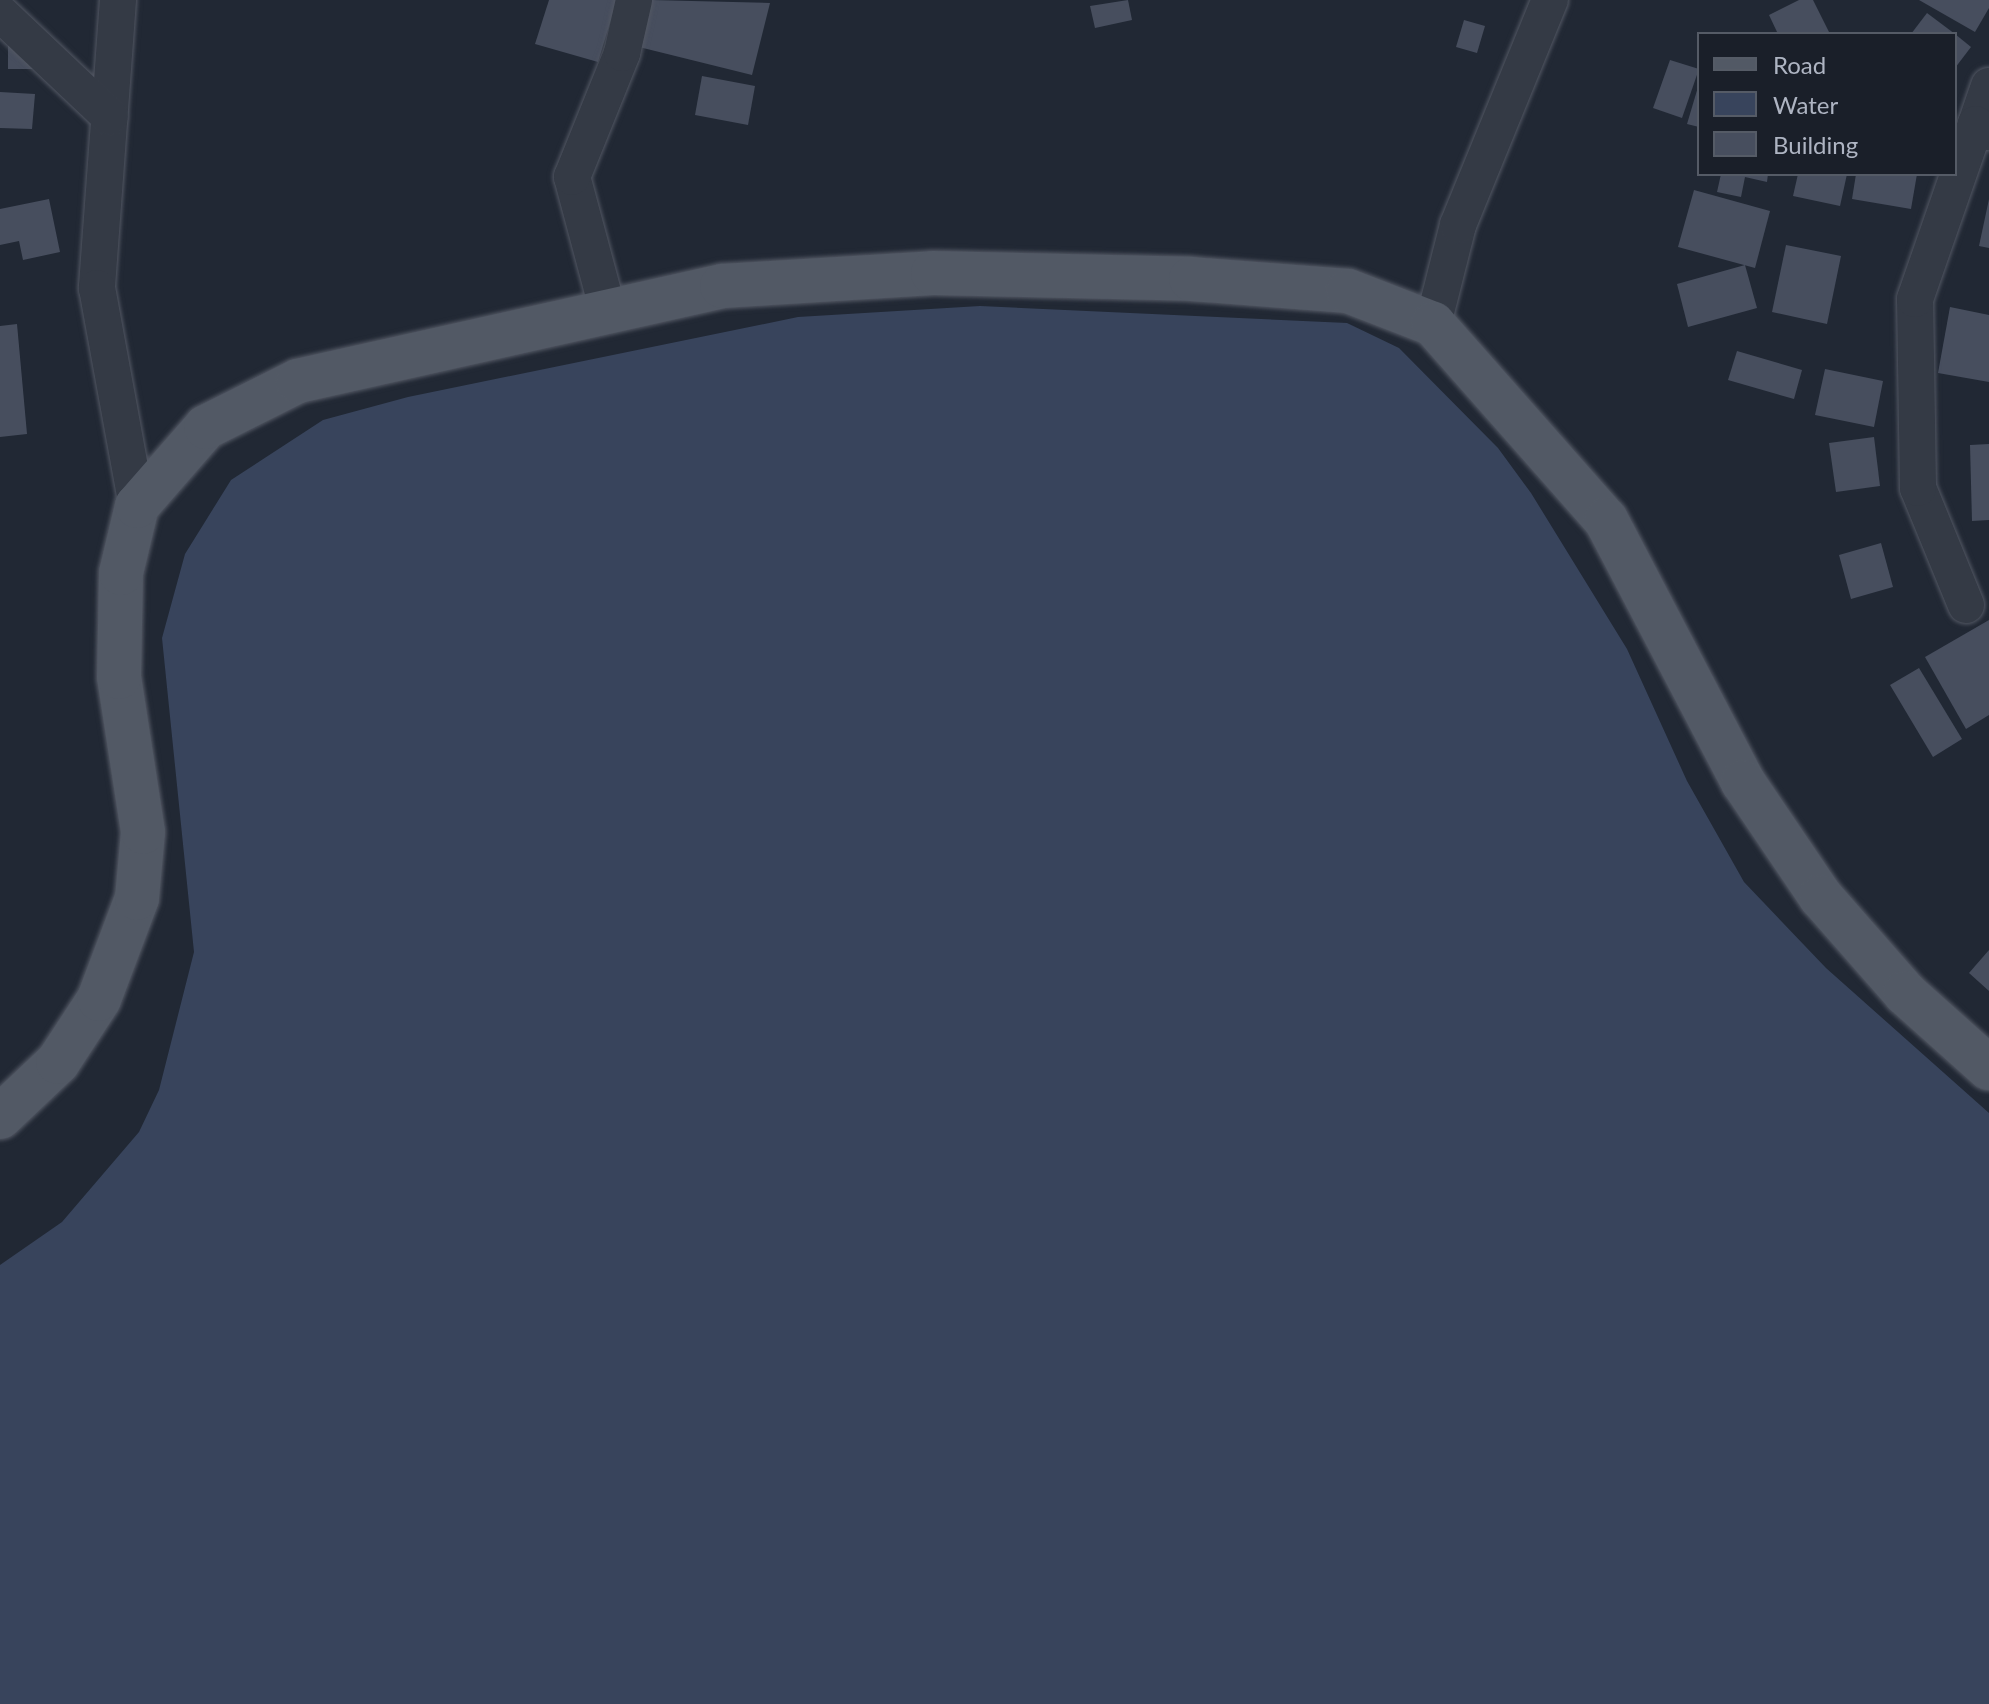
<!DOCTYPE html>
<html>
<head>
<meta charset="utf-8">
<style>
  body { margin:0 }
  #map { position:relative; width:1989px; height:1704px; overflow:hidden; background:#212834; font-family:Lato,sans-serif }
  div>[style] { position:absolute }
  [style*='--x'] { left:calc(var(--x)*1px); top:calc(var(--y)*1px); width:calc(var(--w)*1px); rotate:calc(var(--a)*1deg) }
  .water>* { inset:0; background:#38445c }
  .building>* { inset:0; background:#474e5e }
  .roads { filter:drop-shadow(0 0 2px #525763) drop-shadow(0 0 2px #525763) }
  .minor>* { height:36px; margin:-18px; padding:0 18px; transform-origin:18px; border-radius:18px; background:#343a45 }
  .major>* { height:44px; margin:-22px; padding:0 22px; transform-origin:22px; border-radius:22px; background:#525965 }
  span { translate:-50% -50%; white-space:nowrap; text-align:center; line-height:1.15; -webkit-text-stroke:6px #1a1f29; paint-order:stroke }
  .legend { position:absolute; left:1697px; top:32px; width:260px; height:144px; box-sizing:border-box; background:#1a1f29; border:2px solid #555b66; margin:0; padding:10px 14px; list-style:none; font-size:24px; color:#aeb4c2 }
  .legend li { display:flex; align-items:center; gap:16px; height:40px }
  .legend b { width:40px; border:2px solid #555b66 }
</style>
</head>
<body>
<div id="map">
  <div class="water">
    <i style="clip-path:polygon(980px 306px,1347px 323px,1399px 348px,1498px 448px,1531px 493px,1627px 649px,1687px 781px,1744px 882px,1826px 968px,1989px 1113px,1989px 1704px,0 1704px,0 1265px,62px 1222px,139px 1132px,159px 1090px,194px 952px,162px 638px,185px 554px,231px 480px,323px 420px,408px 397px,798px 317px)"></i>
  </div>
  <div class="building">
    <i style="clip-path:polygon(549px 0,617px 0,598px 62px,535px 44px)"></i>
    <i style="clip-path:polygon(651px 0,770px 3px,752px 75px,639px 47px)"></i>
    <i style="clip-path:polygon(1128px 0,1132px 20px,1095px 28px,1090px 6px)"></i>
    <i style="clip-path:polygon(1799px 0,1813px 0,1830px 34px,1778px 34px,1769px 15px)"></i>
    <i style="clip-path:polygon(1919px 0,1989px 0,1989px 8px,1975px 32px)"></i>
    <i style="clip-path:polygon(1927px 13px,1955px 34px,1911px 34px)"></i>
    <i style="clip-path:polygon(1464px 20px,1485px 26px,1477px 53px,1456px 47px)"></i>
    <i style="clip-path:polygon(8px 30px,41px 69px,8px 69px)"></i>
    <i style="clip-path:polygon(1955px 34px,1971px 47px,1955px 68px)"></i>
    <i style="clip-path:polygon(1670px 60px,1699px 69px,1682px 118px,1653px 108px)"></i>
    <i style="clip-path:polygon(702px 76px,755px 86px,748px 125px,695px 115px)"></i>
    <i style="clip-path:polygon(1698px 87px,1699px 87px,1699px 127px,1687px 124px)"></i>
    <i style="clip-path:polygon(0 92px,35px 94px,32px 129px,0 128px)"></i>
    <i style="clip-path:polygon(1721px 174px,1768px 174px,1767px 182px,1745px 177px,1741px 197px,1717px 192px)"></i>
    <i style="clip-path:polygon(1798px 174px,1847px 174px,1840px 206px,1793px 196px)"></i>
    <i style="clip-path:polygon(1856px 174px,1917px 174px,1911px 209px,1852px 199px)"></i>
    <i style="clip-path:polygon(1694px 190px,1770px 211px,1755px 268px,1678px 247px)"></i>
    <i style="clip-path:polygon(49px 199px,60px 252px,23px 260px,19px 241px,0 245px,0 209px)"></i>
    <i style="clip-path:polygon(1989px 199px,1989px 248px,1979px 246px)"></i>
    <i style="clip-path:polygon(1786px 245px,1841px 256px,1827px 324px,1772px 312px)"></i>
    <i style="clip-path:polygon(1745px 265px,1757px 308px,1688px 327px,1677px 284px)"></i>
    <i style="clip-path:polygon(1950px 307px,1989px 315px,1989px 382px,1938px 373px)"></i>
    <i style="clip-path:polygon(17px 324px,27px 434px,0 437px,0 326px)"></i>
    <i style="clip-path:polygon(1737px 351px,1802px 370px,1794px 399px,1728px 380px)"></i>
    <i style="clip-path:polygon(1825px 369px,1883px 381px,1874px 427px,1815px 415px)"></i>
    <i style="clip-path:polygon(1874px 437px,1880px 486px,1836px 492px,1829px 443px)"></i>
    <i style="clip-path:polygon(1989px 444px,1989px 520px,1972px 521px,1970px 445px)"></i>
    <i style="clip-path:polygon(1881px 543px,1893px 587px,1851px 599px,1839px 555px)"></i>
    <i style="clip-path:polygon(1989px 620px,1989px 715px,1966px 729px,1925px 657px)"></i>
    <i style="clip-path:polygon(1919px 668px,1962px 739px,1933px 757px,1890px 685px)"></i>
    <i style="clip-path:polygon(1989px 950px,1989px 991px,1969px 973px)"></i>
  </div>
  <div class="roads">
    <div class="minor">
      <i style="--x:118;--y:0;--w:289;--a:94.2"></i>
      <i style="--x:97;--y:288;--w:222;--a:79.6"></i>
      <i style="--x:0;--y:13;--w:151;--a:43.4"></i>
      <i style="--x:1989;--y:86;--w:40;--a:108.9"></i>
      <i style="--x:1976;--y:124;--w:15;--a:32"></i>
      <i style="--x:608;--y:311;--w:139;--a:-105"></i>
      <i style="--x:572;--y:177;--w:134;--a:-68"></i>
      <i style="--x:622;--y:53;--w:54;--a:-77.2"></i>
      <i style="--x:1433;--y:324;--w:102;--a:-75.8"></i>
      <i style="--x:1458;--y:225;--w:243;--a:-67.8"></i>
      <i style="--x:1966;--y:605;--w:126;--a:-112.3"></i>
      <i style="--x:1918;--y:488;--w:189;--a:-90.9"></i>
      <i style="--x:1915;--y:299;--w:185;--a:-70.8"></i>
    </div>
    <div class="major">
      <i style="--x:0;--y:1117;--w:80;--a:-43.5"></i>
      <i style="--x:58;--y:1062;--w:75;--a:-56.9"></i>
      <i style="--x:99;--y:999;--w:108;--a:-69.4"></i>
      <i style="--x:137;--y:898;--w:66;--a:-84.8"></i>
      <i style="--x:143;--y:832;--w:157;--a:-98.8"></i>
      <i style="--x:119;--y:677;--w:104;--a:-88.9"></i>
      <i style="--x:121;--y:573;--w:69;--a:-76.6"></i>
      <i style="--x:137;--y:506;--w:105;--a:-48.9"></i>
      <i style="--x:206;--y:427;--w:103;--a:-26.6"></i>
      <i style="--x:298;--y:381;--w:435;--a:-12.6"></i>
      <i style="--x:722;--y:286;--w:211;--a:-3.5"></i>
      <i style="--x:933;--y:273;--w:258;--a:1.3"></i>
      <i style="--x:1191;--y:279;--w:157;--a:4.4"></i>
      <i style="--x:1348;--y:291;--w:91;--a:21.2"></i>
      <i style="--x:1433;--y:324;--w:261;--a:48.6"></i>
      <i style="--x:1606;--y:520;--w:296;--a:62.4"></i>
      <i style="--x:1743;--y:782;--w:139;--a:55.9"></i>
      <i style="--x:1821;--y:897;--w:128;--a:48.8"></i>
      <i style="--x:1905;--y:993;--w:113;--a:41.8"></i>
    </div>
  </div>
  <ul class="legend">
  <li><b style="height:10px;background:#525965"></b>Road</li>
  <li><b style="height:22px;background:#38445c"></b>Water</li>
  <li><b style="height:22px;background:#474e5e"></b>Building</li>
  </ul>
</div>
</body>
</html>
